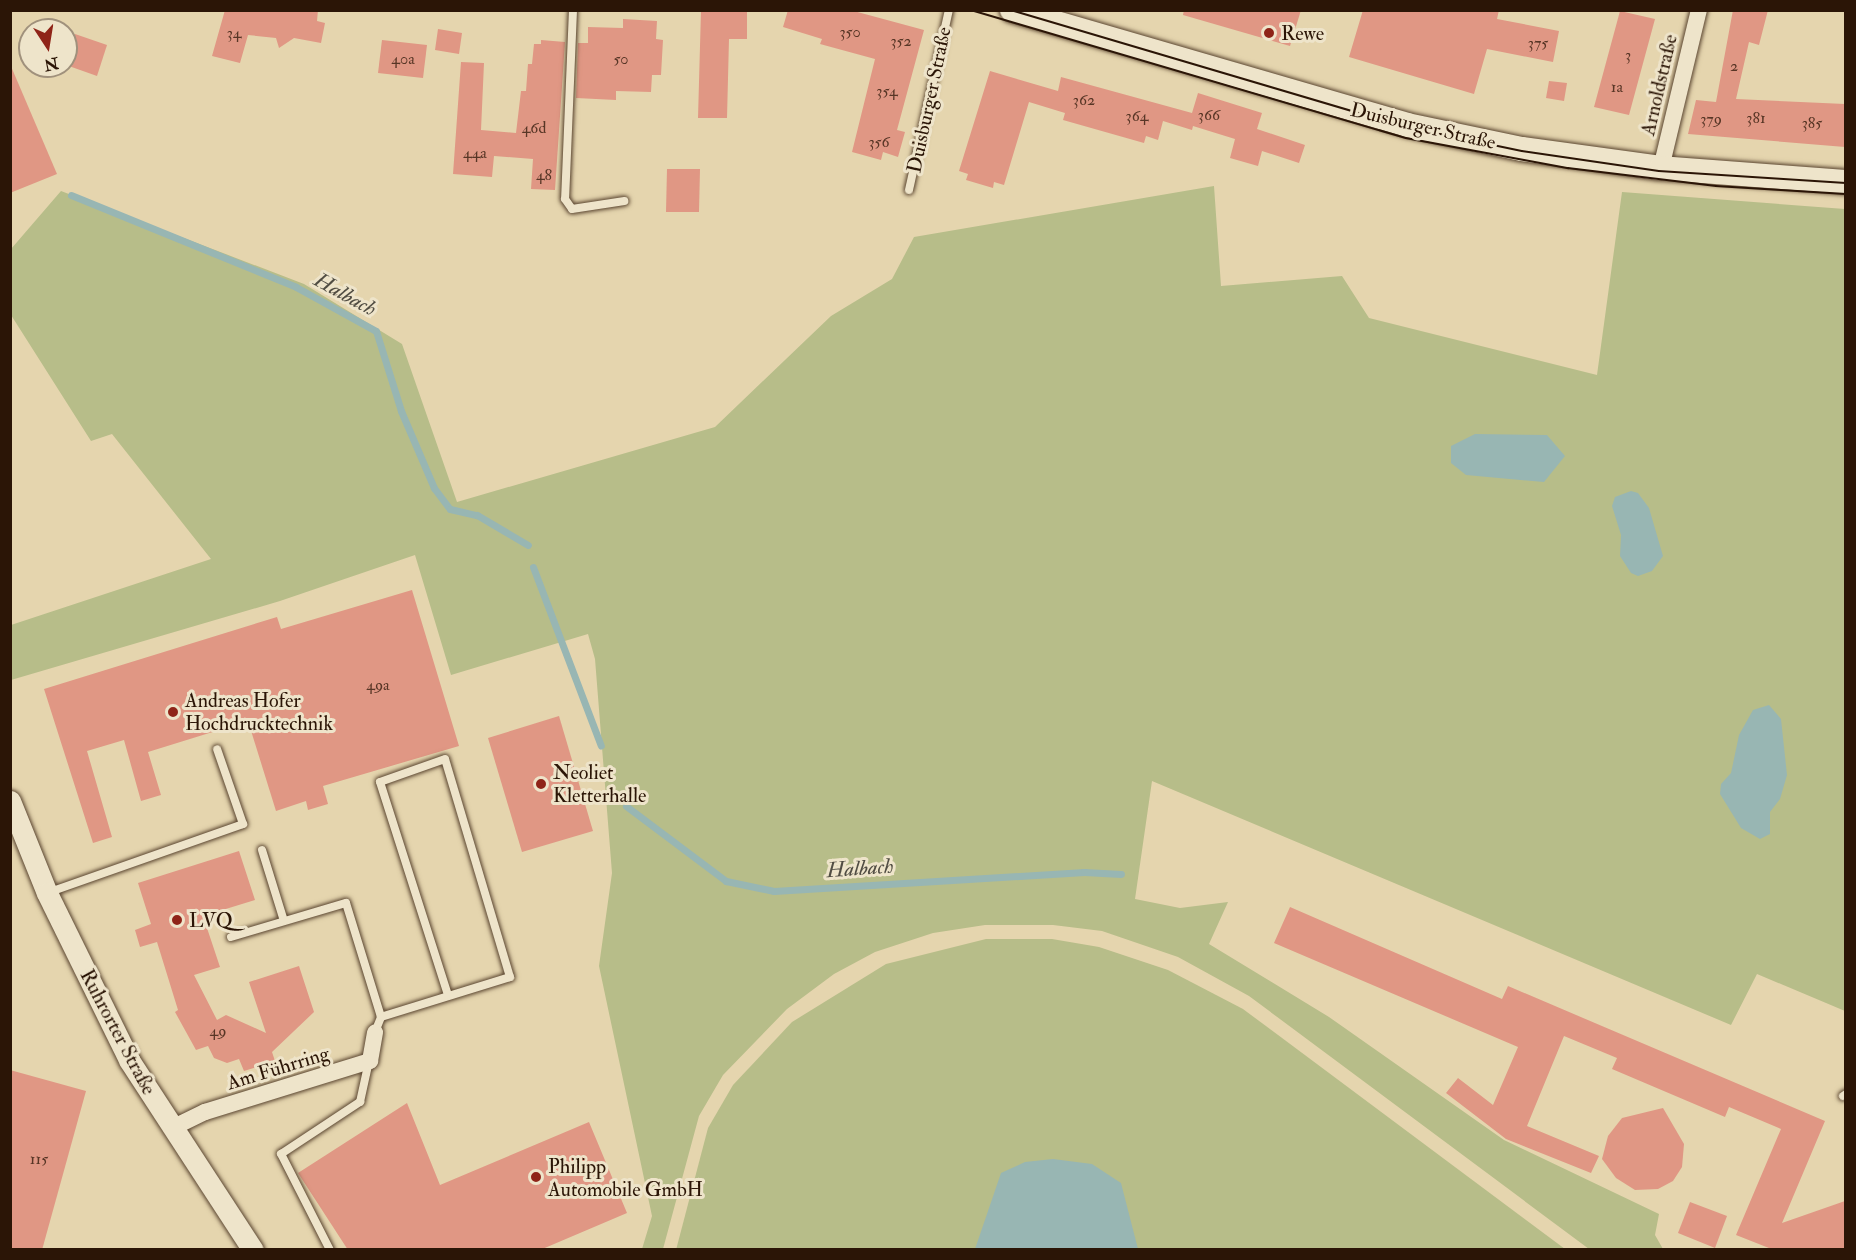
<!DOCTYPE html>
<html>
<head>
<meta charset="utf-8">
<style>
  body { margin:0 }
  #map { position:relative; width:1856px; height:1260px; overflow:hidden; background:#e5d5ae; font-family:"IM FELL Double Pica",serif }
  div>[style] { position:absolute }
  [style*='--x'] { left:calc(var(--x)*1px); top:calc(var(--y)*1px); width:calc(var(--w)*1px); rotate:calc(var(--a)*1deg) }
  .green>* { inset:0; background:#b7bd89 }
  .water>* { inset:0; background:#98b6b3 }
  .stream>* { height:7px; margin:-3.5px; padding:0 3.5px; transform-origin:3.5px; border-radius:3.5px; background:#98b6b3 }
  .building>* { inset:0; background:#e09784 }
  .roads { filter:drop-shadow(0 0 2px #5a4530) drop-shadow(0 0 2px #5a4530) }
  .service>* { height:8px; margin:-4px; padding:0 4px; transform-origin:4px; border-radius:4px; background:#eee4ca }
  .minor>* { height:16px; margin:-8px; padding:0 8px; transform-origin:8px; border-radius:8px; background:#eee4ca }
  .tertiary>* { height:21px; margin:-10.5px; padding:0 10.5px; transform-origin:10.5px; border-radius:10.5px; background:#eee4ca }
  .secondary>* { height:24px; margin:-12px; padding:0 12px; transform-origin:12px; border-radius:12px; background:#eee4ca }
  .tram>* { height:1.5px; margin:-0.75px; padding:0 0.75px; transform-origin:0.75px; border-radius:0.75px; background:#2b1506 }
  .dots>* { width:16px; height:16px; translate:-50% -50%; box-sizing:border-box; border:3px solid #eee4ca; border-radius:50% }
  span { translate:-50% -50%; white-space:nowrap; text-align:center; line-height:1.15; -webkit-text-stroke:6px #eee4ca; paint-order:stroke }
  .number-label { font-size:16px; color:#583626 }
  .number-label span { -webkit-text-stroke-width:0 }
  .poi-label { font-size:20px; color:#2b1506 }
  .left { translate:0 -50%; text-align:left }
  .street-label { font-size:20px; color:#2b1506 }
  .water-label { font-size:21px; color:#514d43; font-style:italic }
  .frame { position:absolute; inset:0; border:12px solid #2b1506; pointer-events:none }
  .north { position:absolute; left:18px; top:18px; width:60px; height:60px; box-sizing:border-box; background:#eee4ca; border:2px solid #a0917c; border-radius:50%; rotate:168deg; font-size:16px; font-weight:700; line-height:24px; text-align:center; color:#2b1506 }
  .north::after { content:''; display:block; margin:auto; width:21px; height:27px; background:#8f2418; clip-path:polygon(50% 0,100% 100%,50% 72%,0 100%) }
</style>
</head>
<body>
<div id="map">
  <div class="green">
    <i style="clip-path:polygon(1214px 186px,1221px 286px,1342px 276px,1369px 318px,1597px 375px,1622px 192px,1845px 209px,1845px 1011px,1757px 974px,1731px 1025px,1152px 781px,1135px 899px,1180px 908px,1228px 902px,1209px 944px,1329px 1017px,1504px 1140px,1659px 1214px,1655px 1235px,1663px 1249px,1589px 1249px,1249px 996px,1178px 957px,1102px 931px,1053px 925px,985px 925px,933px 933px,875px 952px,834px 974px,787px 1009px,723px 1075px,699px 1116px,663px 1249px,642px 1249px,652px 1216px,599px 966px,612px 873px,595px 659px,588px 634px,451px 675px,415px 555px,280px 601px,11px 680px,11px 625px,211px 559px,112px 434px,91px 441px,11px 315px,11px 249px,61px 191px,304px 284px,402px 344px,457px 502px,715px 427px,831px 316px,892px 279px,914px 237px)"></i>
    <i style="clip-path:polygon(986px 939px,1052px 939px,1099px 947px,1168px 970px,1243px 1009px,1565px 1249px,676px 1250px,708px 1128px,733px 1085px,792px 1022px,886px 964px)"></i>
  </div>
  <div class="water">
    <i style="clip-path:polygon(1475px 434px,1547px 435px,1565px 456px,1544px 482px,1466px 475px,1451px 463px,1451px 446px)"></i>
    <i style="clip-path:polygon(1631px 491px,1638px 493px,1649px 508px,1663px 556px,1652px 571px,1638px 576px,1631px 573px,1620px 556px,1621px 535px,1612px 506px,1615px 497px)"></i>
    <i style="clip-path:polygon(1769px 705px,1781px 719px,1787px 775px,1780px 799px,1770px 812px,1770px 834px,1760px 839px,1741px 828px,1720px 794px,1721px 784px,1731px 773px,1739px 735px,1753px 710px)"></i>
    <i style="clip-path:polygon(1053px 1159px,1092px 1164px,1121px 1183px,1138px 1249px,975px 1249px,1001px 1173px,1025px 1162px)"></i>
  </div>
  <div class="stream">
    <i style="--x:71;--y:195;--w:243;--a:22.2"></i>
    <i style="--x:296;--y:287;--w:91;--a:28.8"></i>
    <i style="--x:376;--y:331;--w:84;--a:72.6"></i>
    <i style="--x:401;--y:411;--w:84;--a:66.8"></i>
    <i style="--x:434;--y:488;--w:26;--a:53"></i>
    <i style="--x:450;--y:509;--w:28;--a:13"></i>
    <i style="--x:477;--y:515;--w:59;--a:30.5"></i>
    <i style="--x:533;--y:567;--w:191;--a:69.2"></i>
    <i style="--x:626;--y:806;--w:125;--a:36.9"></i>
    <i style="--x:726;--y:881;--w:49;--a:11.8"></i>
    <i style="--x:774;--y:891;--w:311;--a:-3.5"></i>
    <i style="--x:1084;--y:872;--w:37;--a:3"></i>
  </div>
  <div class="building">
    <i style="clip-path:polygon(225px 10px,318px 10px,317px 21px,325px 23px,321px 43px,294px 38px,279px 48px,276px 38px,248px 35px,240px 63px,212px 56px)"></i>
    <i style="clip-path:polygon(701px 10px,747px 10px,747px 39px,729px 39px,727px 118px,698px 118px)"></i>
    <i style="clip-path:polygon(788px 10px,850px 10px,924px 30px,897px 130px,905px 132px,898px 157px,883px 152px,881px 160px,852px 152px,875px 59px,820px 44px,822px 39px,783px 27px)"></i>
    <i style="clip-path:polygon(1184px 10px,1301px 10px,1290px 46px,1183px 15px)"></i>
    <i style="clip-path:polygon(1363px 10px,1499px 10px,1497px 19px,1559px 31px,1553px 62px,1487px 49px,1474px 94px,1349px 57px)"></i>
    <i style="clip-path:polygon(1733px 10px,1768px 10px,1759px 45px,1749px 42px,1736px 99px,1845px 104px,1845px 147px,1688px 134px,1696px 100px,1716px 102px)"></i>
    <i style="clip-path:polygon(1620px 11px,1655px 19px,1629px 115px,1594px 107px)"></i>
    <i style="clip-path:polygon(623px 19px,657px 21px,656px 39px,663px 40px,661px 75px,652px 75px,651px 92px,616px 91px,616px 100px,576px 98px,578px 43px,588px 43px,588px 27px,623px 28px)"></i>
    <i style="clip-path:polygon(438px 29px,462px 33px,459px 54px,435px 50px)"></i>
    <i style="clip-path:polygon(75px 34px,107px 45px,97px 76px,66px 65px)"></i>
    <i style="clip-path:polygon(382px 40px,427px 45px,423px 78px,378px 73px)"></i>
    <i style="clip-path:polygon(541px 40px,565px 42px,555px 190px,531px 189px,533px 159px,494px 156px,492px 177px,453px 174px,461px 62px,484px 63px,481px 130px,516px 133px,521px 91px,526px 91px,528px 64px,532px 64px,534px 44px,541px 44px)"></i>
    <i style="clip-path:polygon(10px 64px,57px 174px,10px 193px)"></i>
    <i style="clip-path:polygon(990px 71px,1058px 91px,1061px 77px,1192px 113px,1198px 93px,1262px 113px,1257px 129px,1305px 145px,1299px 163px,1262px 151px,1258px 166px,1230px 158px,1235px 139px,1193px 126px,1192px 130px,1163px 121px,1158px 140px,1146px 136px,1144px 143px,1063px 120px,1065px 113px,1029px 102px,1004px 185px,994px 182px,993px 188px,966px 180px,968px 174px,959px 171px)"></i>
    <i style="clip-path:polygon(1549px 81px,1567px 83px,1564px 101px,1546px 98px)"></i>
    <i style="clip-path:polygon(667px 169px,700px 169px,699px 212px,666px 212px)"></i>
    <i style="clip-path:polygon(412px 590px,459px 746px,323px 786px,328px 804px,308px 810px,306px 801px,276px 811px,248px 721px,148px 752px,161px 795px,141px 801px,124px 740px,87px 751px,112px 837px,93px 843px,44px 689px,277px 617px,281px 629px)"></i>
    <i style="clip-path:polygon(559px 716px,593px 831px,522px 852px,488px 738px)"></i>
    <i style="clip-path:polygon(239px 851px,255px 900px,203px 916px,220px 967px,194px 975px,217px 1020px,226px 1015px,266px 1033px,249px 982px,299px 966px,314px 1012px,272px 1052px,275px 1061px,244px 1071px,239px 1059px,227px 1063px,214px 1058px,208px 1046px,196px 1050px,175px 1012px,178px 1010px,157px 942px,140px 947px,135px 930px,151px 924px,138px 883px)"></i>
    <i style="clip-path:polygon(1290px 907px,1502px 999px,1508px 986px,1825px 1121px,1782px 1223px,1845px 1201px,1845px 1250px,1774px 1250px,1736px 1235px,1781px 1129px,1729px 1107px,1725px 1117px,1612px 1069px,1617px 1058px,1564px 1036px,1527px 1126px,1599px 1156px,1591px 1173px,1506px 1139px,1446px 1093px,1458px 1078px,1493px 1105px,1518px 1047px,1274px 943px)"></i>
    <i style="clip-path:polygon(10px 1070px,86px 1091px,42px 1250px,10px 1250px)"></i>
    <i style="clip-path:polygon(407px 1103px,440px 1185px,589px 1122px,627px 1213px,540px 1250px,348px 1250px,298px 1173px)"></i>
    <i style="clip-path:polygon(1663px 1108px,1684px 1144px,1682px 1167px,1673px 1181px,1658px 1189px,1635px 1190px,1616px 1178px,1602px 1159px,1608px 1136px,1622px 1118px)"></i>
    <i style="clip-path:polygon(1690px 1202px,1727px 1216px,1715px 1248px,1678px 1233px)"></i>
  </div>
  <div class="roads">
    <div class="service">
      <i style="--x:573;--y:10;--w:189;--a:92.4"></i>
      <i style="--x:565;--y:199;--w:12;--a:55"></i>
      <i style="--x:572;--y:209;--w:53;--a:-8.7"></i>
      <i style="--x:909;--y:190;--w:184;--a:-77.5"></i>
      <i style="--x:262;--y:850;--w:74;--a:72.8"></i>
      <i style="--x:47;--y:893;--w:208;--a:-19.4"></i>
      <i style="--x:243;--y:824;--w:79;--a:-109.1"></i>
      <i style="--x:231;--y:937;--w:120;--a:-16.5"></i>
      <i style="--x:346;--y:903;--w:119;--a:72.9"></i>
      <i style="--x:375;--y:1032;--w:16;--a:-68"></i>
      <i style="--x:381;--y:1017;--w:135;--a:-17.2"></i>
      <i style="--x:510;--y:977;--w:227;--a:-106.6"></i>
      <i style="--x:445;--y:759;--w:69;--a:160.5"></i>
      <i style="--x:380;--y:782;--w:224;--a:72.3"></i>
      <i style="--x:1843;--y:1096;--w:4;--a:-34"></i>
      <i style="--x:330;--y:1250;--w:108;--a:-117"></i>
      <i style="--x:281;--y:1154;--w:95;--a:-33.4"></i>
      <i style="--x:360;--y:1102;--w:42;--a:-77.6"></i>
    </div>
    <div class="minor">
      <i style="--x:1661;--y:168;--w:163;--a:-76.5"></i>
      <i style="--x:172;--y:1128;--w:37;--a:-26"></i>
      <i style="--x:205;--y:1112;--w:173;--a:-17.2"></i>
      <i style="--x:370;--y:1061;--w:29;--a:-80"></i>
    </div>
    <div class="tertiary">
      <i style="--x:10;--y:801;--w:99;--a:68.1"></i>
      <i style="--x:47;--y:893;--w:186;--a:63.8"></i>
      <i style="--x:129;--y:1060;--w:227;--a:56.9"></i>
    </div>
    <div class="secondary">
      <i style="--x:1012;--y:10;--w:411;--a:16.2"></i>
      <i style="--x:1407;--y:125;--w:117;--a:11.8"></i>
      <i style="--x:1522;--y:149;--w:140;--a:7.8"></i>
      <i style="--x:1661;--y:168;--w:186;--a:4.3"></i>
    </div>
  </div>
  <div class="tram">
    <i style="--x:971;--y:10;--w:453;--a:16.4"></i>
    <i style="--x:1406;--y:138;--w:165;--a:10.5"></i>
    <i style="--x:1568;--y:168;--w:149;--a:6.9"></i>
    <i style="--x:1716;--y:186;--w:130;--a:3.5"></i>
    <i style="--x:1011;--y:10;--w:413;--a:16.5"></i>
    <i style="--x:1407;--y:127;--w:117;--a:11.8"></i>
    <i style="--x:1522;--y:151;--w:138;--a:8.3"></i>
    <i style="--x:1659;--y:171;--w:187;--a:3.7"></i>
  </div>
  <div class="dots">
    <i style="left:1269px;top:33px;background:#8f2418"></i>
    <i style="left:173px;top:712px;background:#8f2418"></i>
    <i style="left:541px;top:784px;background:#8f2418"></i>
    <i style="left:177px;top:920px;background:#8f2418"></i>
    <i style="left:536px;top:1177px;background:#8f2418"></i>
  </div>
  <div class="number-label">
    <span style="left:850px;top:32px">350</span>
    <span style="left:234px;top:33px">34</span>
    <span style="left:901px;top:41px">352</span>
    <span style="left:1538px;top:43px">375</span>
    <span style="left:1628px;top:55px">3</span>
    <span style="left:403px;top:59px">40a</span>
    <span style="left:621px;top:59px">50</span>
    <span style="left:1734px;top:66px">2</span>
    <span style="left:1617px;top:87px">1a</span>
    <span style="left:887px;top:91px">354</span>
    <span style="left:1084px;top:100px">362</span>
    <span style="left:1209px;top:115px">366</span>
    <span style="left:1137px;top:116px">364</span>
    <span style="left:1756px;top:118px">381</span>
    <span style="left:1711px;top:119px">379</span>
    <span style="left:1812px;top:123px">385</span>
    <span style="left:534px;top:128px">46d</span>
    <span style="left:879px;top:142px">356</span>
    <span style="left:475px;top:153px">44a</span>
    <span style="left:544px;top:175px">48</span>
    <span style="left:378px;top:685px">49a</span>
    <span style="left:218px;top:1031px">49</span>
    <span style="left:39px;top:1159px">115</span>
  </div>
  <div class="poi-label">
    <span class="left" style="left:1281px;top:33px">Rewe</span>
    <span class="left" style="left:185px;top:712px">Andreas Hofer<br>Hochdrucktechnik</span>
    <span class="left" style="left:553px;top:784px">Neoliet<br>Kletterhalle</span>
    <span class="left" style="left:189px;top:920px">LVQ</span>
    <span class="left" style="left:548px;top:1178px">Philipp<br>Automobile GmbH</span>
  </div>
  <div class="street-label">
    <span style="left:1659px;top:85px;rotate:-77deg">Arnoldstraße</span>
    <span style="left:929px;top:100px;rotate:-78deg">Duisburger Straße</span>
    <span style="left:1423px;top:126px;rotate:13deg">Duisburger Straße</span>
    <span style="left:118px;top:1032px;rotate:62deg">Ruhrorter Straße</span>
    <span style="left:278px;top:1068px;rotate:-17deg">Am Führring</span>
  </div>
  <div class="water-label">
    <span style="left:345px;top:295px;rotate:29deg">Halbach</span>
    <span style="left:860px;top:869px;rotate:-4deg">Halbach</span>
  </div>
  <div class="frame"></div>
  <div class="north">N</div>
</div>
</body>
</html>
